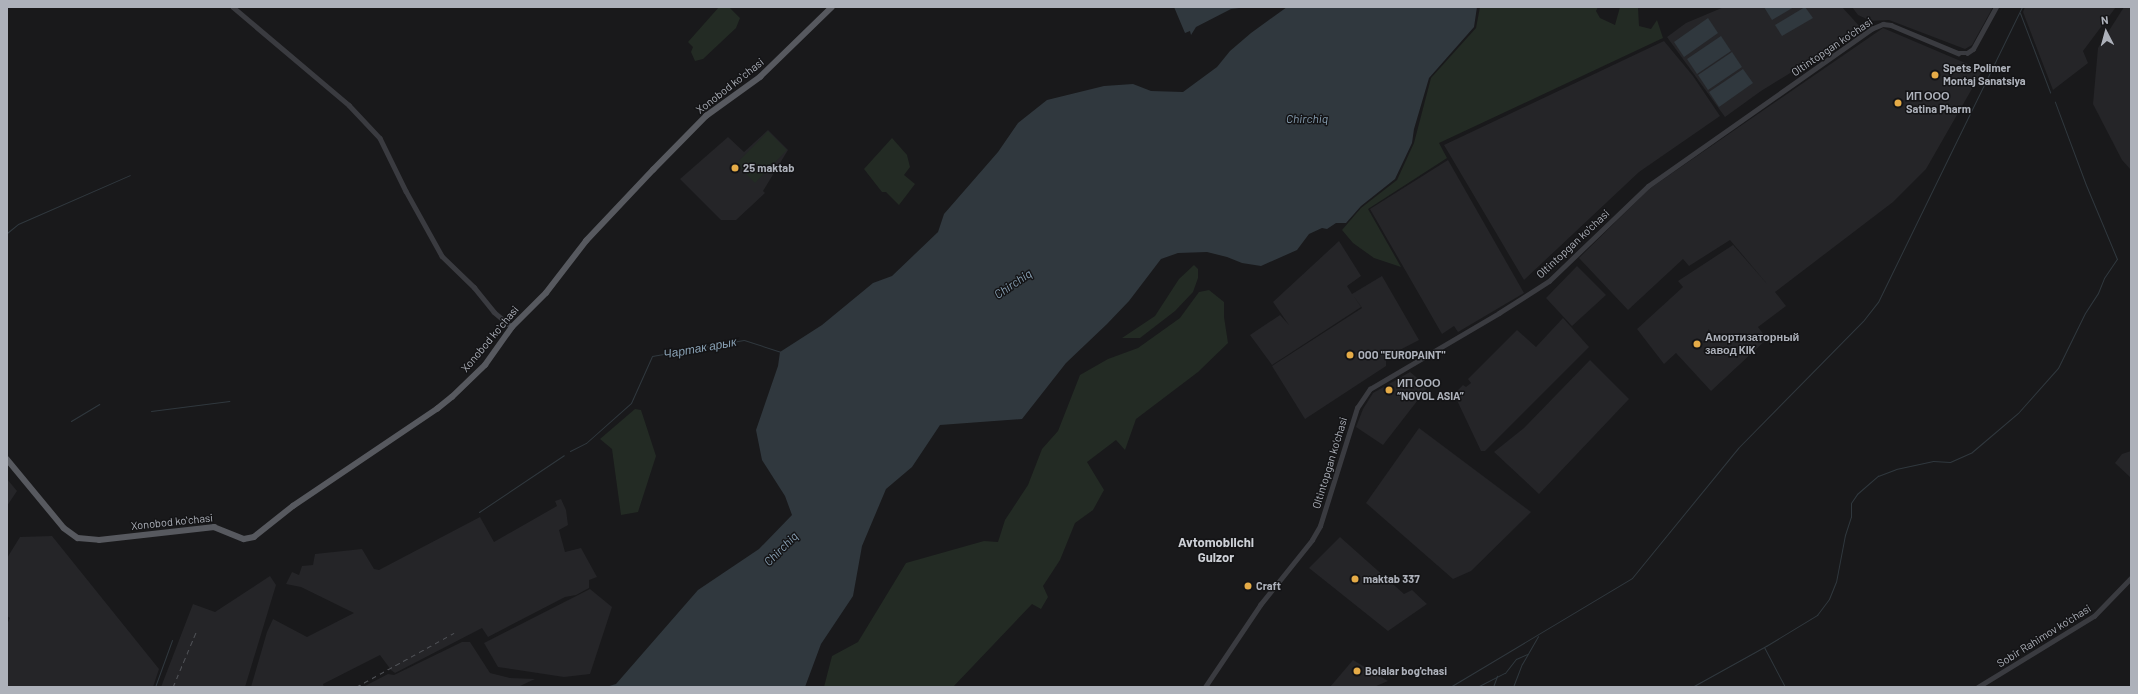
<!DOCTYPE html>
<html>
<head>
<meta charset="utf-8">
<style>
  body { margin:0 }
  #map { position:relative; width:2138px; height:694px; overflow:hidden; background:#19191b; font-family:Barlow,sans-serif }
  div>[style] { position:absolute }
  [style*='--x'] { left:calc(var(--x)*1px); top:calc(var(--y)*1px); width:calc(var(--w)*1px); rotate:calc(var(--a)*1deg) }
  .built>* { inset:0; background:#252528 }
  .green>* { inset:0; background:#232b24 }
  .water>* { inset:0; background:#30383e }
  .stream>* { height:1px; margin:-0.5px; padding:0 0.5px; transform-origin:0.5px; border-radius:0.5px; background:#30383e }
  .minor>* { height:4.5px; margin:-2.25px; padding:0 2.25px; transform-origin:2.25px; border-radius:2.25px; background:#3a3b40 }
  .major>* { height:5.5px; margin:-2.75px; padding:0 2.75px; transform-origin:2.75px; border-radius:2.75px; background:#57595f }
  .rail>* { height:1px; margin-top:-0.5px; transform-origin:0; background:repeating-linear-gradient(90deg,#505257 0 5px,transparent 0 9px) }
  .dots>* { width:11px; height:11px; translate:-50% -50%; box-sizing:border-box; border:2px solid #141416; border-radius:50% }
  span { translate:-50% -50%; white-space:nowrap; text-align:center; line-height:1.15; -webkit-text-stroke:3px #141416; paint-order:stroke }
  .street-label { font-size:11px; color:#adb1ba }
  .poi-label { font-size:11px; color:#adb1ba; font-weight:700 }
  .left { translate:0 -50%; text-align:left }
  .water-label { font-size:12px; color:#879fb2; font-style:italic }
  .quarter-label { font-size:13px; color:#cdd0d6; font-weight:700 }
  .frame { position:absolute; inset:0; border:8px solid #adb1ba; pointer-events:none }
  .north { position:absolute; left:2086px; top:12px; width:40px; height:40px; -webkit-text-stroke:3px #141416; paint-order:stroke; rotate:354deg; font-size:11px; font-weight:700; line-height:16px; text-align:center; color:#adb1ba }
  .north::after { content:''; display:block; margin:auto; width:14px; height:18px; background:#adb1ba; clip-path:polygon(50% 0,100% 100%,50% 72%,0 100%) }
</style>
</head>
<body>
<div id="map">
  <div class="built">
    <i style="clip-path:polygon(1724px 7px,1842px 7px,1862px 29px,1761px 91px,1725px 117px,1667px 37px,1686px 23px)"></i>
    <i style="clip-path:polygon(1852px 7px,1993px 7px,1972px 45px,1965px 49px,1889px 20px,1871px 21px,1858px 15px)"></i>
    <i style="clip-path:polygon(2025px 7px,2116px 7px,2083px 51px,2088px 63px,2053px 90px,2023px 12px)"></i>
    <i style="clip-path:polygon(2124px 7px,2131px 7px,2131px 170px,2122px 160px,2093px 104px,2098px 48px)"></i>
    <i style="clip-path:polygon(1883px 28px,1970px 65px,1981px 73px,1926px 169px,1893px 202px,1775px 292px,1786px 306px,1758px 327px,1767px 339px,1711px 391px,1676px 353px,1664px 364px,1637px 329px,1683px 287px,1678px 281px,1733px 245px,1768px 285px,1730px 240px,1689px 266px,1683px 259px,1628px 310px,1579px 258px,1649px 189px)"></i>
    <i style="clip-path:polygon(1664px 41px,1693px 76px,1720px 116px,1639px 172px,1524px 280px,1444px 145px)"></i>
    <i style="clip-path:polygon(768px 130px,788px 150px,763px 191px,765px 193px,736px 220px,721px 220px,680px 179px,728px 137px,744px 152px)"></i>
    <i style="clip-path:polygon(1448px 160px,1524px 293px,1458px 332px,1454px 326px,1442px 334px,1370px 209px)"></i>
    <i style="clip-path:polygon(1339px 241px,1361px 276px,1347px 286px,1352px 294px,1382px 276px,1419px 340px,1394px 353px,1386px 359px,1386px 366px,1305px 419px,1272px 366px,1362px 308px,1353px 295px,1361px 307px,1272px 365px,1250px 335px,1280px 315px,1289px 325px,1273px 302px)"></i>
    <i style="clip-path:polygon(1577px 266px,1606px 295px,1572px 326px,1546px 298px)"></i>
    <i style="clip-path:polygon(1563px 318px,1589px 347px,1485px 451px,1481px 451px,1454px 394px,1463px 385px,1466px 387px,1471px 383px,1468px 379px,1517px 330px,1536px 347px)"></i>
    <i style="clip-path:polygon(1590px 360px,1629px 399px,1539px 494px,1494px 452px,1524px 428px)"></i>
    <i style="clip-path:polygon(1410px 372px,1428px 387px,1383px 445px,1356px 427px,1363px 409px,1373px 393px)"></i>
    <i style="clip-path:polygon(1419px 428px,1531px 512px,1471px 571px,1453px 579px,1366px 503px)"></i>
    <i style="clip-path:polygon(2131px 451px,2131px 478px,2115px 463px,2122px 454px)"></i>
    <i style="clip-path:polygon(7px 479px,17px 491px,7px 506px)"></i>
    <i style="clip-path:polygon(561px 499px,566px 510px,568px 525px,559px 530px,565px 552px,581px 548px,597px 577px,589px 580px,589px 588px,576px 595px,565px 597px,488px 637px,482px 628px,395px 673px,391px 670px,380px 655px,323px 684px,324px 687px,251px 687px,267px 632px,273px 619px,307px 637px,354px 613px,301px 587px,286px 584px,292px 572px,299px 575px,302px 566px,313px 565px,315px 554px,362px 549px,374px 569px,379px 570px,480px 517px,494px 542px,557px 506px,555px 501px)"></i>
    <i style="clip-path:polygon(52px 536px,159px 669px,153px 687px,7px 687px,7px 624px,10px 618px,7px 616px,7px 558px,20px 537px)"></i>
    <i style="clip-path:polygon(1340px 537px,1404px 594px,1412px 590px,1427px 604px,1388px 631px,1309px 568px)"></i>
    <i style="clip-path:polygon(270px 576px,276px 585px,245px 687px,161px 687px,193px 604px,215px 612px)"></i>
    <i style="clip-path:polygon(590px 589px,612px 607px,590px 674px,564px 677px,498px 667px,484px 643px)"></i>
    <i style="clip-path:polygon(462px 642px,470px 642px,490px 673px,510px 678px,535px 679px,518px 687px,363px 687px,388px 674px,394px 675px)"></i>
    <i style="clip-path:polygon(1353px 660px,1388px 681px,1374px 687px,1330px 687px)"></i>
  </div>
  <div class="green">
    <i style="clip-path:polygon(719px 7px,729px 7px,740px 18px,736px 28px,703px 59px,695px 61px,691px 52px,693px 47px,688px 42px)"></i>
    <i style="clip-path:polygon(1480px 7px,1598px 7px,1596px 11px,1600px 18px,1615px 25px,1620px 7px,1638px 7px,1639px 26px,1651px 29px,1657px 20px,1663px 38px,1439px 143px,1447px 158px,1368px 209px,1401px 267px,1374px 258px,1353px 243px,1342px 230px,1361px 208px,1397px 180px,1414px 143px,1431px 78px,1476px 28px)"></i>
    <i style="clip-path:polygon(768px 131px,787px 150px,755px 183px,736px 164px)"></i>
    <i style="clip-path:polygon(892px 138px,907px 155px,910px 167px,904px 175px,915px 184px,899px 205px,886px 192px,882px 192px,864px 169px)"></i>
    <i style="clip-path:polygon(1194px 265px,1198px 269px,1198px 278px,1193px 292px,1175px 311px,1140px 338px,1122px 338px,1155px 316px,1179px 279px)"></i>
    <i style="clip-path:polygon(1209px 290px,1224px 302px,1224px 317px,1228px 343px,1198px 372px,1136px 419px,1125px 450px,1116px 440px,1087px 462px,1104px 490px,1093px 510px,1075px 523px,1060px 560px,1043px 586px,1048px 597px,1041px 609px,1032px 604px,953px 687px,824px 687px,832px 656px,858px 642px,906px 563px,984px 541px,998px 542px,1005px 520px,1028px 485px,1042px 449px,1058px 431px,1080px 375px,1108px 359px,1138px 348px,1180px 318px,1199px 292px)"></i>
    <i style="clip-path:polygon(635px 409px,641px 410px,656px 456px,638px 512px,621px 515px,612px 449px,600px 439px)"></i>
  </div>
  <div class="water">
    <i style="clip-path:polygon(1174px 7px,1238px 7px,1239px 8px,1231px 9px,1196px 27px,1191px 35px,1190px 31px,1185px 33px)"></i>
    <i style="clip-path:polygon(1287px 7px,1477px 7px,1474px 27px,1429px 78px,1414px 129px,1412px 143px,1395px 179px,1361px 206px,1346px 223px,1336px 223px,1327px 229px,1322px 228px,1309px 234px,1297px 250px,1261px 266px,1242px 263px,1227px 257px,1207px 252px,1178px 253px,1161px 259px,1129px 301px,1107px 324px,1066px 363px,1022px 419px,940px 425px,912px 467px,886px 489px,862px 546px,853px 596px,821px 644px,805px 687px,606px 687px,616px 684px,698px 590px,759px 549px,792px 515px,785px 496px,762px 460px,756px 430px,778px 366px,780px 352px,822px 325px,873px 283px,892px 276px,938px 232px,944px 214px,998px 152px,1018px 123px,1047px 100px,1104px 86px,1133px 84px,1151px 91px,1183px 92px,1217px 67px,1230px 51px,1251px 33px)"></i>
    <i style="clip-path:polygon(1764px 7px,1794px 7px,1772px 20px)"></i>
    <i style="clip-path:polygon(1805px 7px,1813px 18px,1782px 36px,1775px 25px)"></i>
    <i style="clip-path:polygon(1708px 18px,1718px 33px,1684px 57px,1674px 42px)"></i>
    <i style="clip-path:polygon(1721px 36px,1731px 51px,1697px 74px,1687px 59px)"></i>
    <i style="clip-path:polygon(1732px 52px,1742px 67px,1708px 90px,1698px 75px)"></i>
    <i style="clip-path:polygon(1743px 69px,1753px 83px,1719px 107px,1709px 92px)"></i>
  </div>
  <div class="stream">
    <i style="--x:2020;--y:13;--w:85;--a:69.2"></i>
    <i style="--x:7;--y:233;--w:14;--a:-39"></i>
    <i style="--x:18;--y:224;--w:122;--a:-23.6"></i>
    <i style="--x:151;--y:411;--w:79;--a:-7.3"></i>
    <i style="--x:71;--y:421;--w:33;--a:-31"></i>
    <i style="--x:570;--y:451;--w:18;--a:-27"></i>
    <i style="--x:586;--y:443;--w:60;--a:-41.6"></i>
    <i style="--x:631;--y:403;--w:51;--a:-65.9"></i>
    <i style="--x:652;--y:356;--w:93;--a:-9.9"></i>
    <i style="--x:744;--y:340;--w:38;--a:18"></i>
    <i style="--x:479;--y:512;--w:102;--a:-33.8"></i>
    <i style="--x:1764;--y:647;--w:45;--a:62.3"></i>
    <i style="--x:155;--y:687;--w:50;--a:-70.1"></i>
    <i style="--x:1450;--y:687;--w:212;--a:-30.9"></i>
    <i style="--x:1632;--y:578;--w:168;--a:-50.8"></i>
    <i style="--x:1738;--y:448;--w:178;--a:-45.5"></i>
    <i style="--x:1863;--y:321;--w:24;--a:-52"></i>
    <i style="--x:1878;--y:302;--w:328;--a:-64"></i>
    <i style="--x:1477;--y:687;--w:31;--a:-27"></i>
    <i style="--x:1505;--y:673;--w:18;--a:-52"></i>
    <i style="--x:1516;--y:659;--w:12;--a:-24"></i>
    <i style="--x:1493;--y:687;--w:12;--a:-70"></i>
    <i style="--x:1513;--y:687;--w:25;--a:-69"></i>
    <i style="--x:1522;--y:664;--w:32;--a:-60"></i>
    <i style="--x:1692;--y:687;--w:85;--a:-29"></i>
    <i style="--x:1766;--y:646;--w:60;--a:-31.3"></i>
    <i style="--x:1817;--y:615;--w:20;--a:-53"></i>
    <i style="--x:1829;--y:599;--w:18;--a:-68"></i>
    <i style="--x:1836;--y:582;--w:48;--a:-79.2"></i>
    <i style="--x:1845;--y:535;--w:19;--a:-72"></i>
    <i style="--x:1851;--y:517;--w:14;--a:-90"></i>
    <i style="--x:1851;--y:503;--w:11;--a:-56"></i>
    <i style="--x:1857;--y:494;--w:28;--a:-41"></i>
    <i style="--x:1878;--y:476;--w:19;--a:-21"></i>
    <i style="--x:1896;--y:469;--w:38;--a:-12"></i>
    <i style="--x:1933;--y:461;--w:17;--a:3"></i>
    <i style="--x:1950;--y:462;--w:24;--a:-24"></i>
    <i style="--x:1972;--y:452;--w:60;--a:-40.3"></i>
    <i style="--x:2018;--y:413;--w:60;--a:-48.4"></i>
    <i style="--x:2058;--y:368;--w:61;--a:-63.9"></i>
    <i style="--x:2085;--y:313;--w:24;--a:-57"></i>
    <i style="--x:2098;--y:293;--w:16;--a:-68"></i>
    <i style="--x:2104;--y:278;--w:23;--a:-56"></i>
    <i style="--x:2117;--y:259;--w:80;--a:-112.7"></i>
    <i style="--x:2086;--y:185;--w:89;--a:-110.5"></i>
  </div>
  <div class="minor">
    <i style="--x:233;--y:7;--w:152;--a:40.2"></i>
    <i style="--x:349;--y:105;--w:45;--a:46.8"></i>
    <i style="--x:380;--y:138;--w:59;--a:63.9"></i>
    <i style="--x:406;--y:191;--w:74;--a:61"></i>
    <i style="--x:442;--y:256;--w:45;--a:44.1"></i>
    <i style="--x:474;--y:287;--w:32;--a:51"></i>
    <i style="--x:494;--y:312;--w:23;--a:40"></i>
    <i style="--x:1205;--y:687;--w:99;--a:-56.1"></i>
    <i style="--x:1260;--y:605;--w:83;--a:-51.3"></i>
    <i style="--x:1312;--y:540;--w:16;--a:-60"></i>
    <i style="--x:1320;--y:526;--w:124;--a:-72.6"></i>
    <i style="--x:1357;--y:408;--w:23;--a:-56"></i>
    <i style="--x:1370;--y:389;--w:150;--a:-30.5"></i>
    <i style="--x:1499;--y:313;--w:59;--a:-32.6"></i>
    <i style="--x:1549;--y:281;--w:137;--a:-43.8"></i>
    <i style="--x:1648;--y:186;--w:273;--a:-35.1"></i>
    <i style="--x:1871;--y:29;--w:13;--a:-23"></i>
    <i style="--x:1883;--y:24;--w:8;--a:7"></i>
    <i style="--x:1891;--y:25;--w:73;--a:22.7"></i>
    <i style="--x:1958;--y:53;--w:9;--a:0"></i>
    <i style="--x:1967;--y:53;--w:7;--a:-34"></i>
    <i style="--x:1973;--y:49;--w:48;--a:-61.3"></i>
    <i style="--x:1978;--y:687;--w:136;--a:-31.5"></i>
    <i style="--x:2094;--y:616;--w:53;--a:-45.8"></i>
  </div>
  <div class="major">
    <i style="--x:7;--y:459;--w:89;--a:50.4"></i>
    <i style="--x:64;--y:528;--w:17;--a:36"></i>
    <i style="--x:78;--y:538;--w:21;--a:5"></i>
    <i style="--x:99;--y:540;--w:116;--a:-6.4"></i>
    <i style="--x:214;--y:527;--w:32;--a:22"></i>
    <i style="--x:244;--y:539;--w:10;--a:-11"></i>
    <i style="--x:254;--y:537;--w:50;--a:-38.5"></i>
    <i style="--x:293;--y:506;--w:174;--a:-34"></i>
    <i style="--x:437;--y:409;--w:19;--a:-39"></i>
    <i style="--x:452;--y:397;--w:46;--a:-44.1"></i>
    <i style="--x:485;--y:365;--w:47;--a:-54.6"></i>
    <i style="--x:512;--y:327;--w:48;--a:-45"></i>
    <i style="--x:546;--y:293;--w:66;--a:-52.4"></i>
    <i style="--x:586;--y:241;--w:98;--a:-46.7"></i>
    <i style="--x:653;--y:170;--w:76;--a:-45.5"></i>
    <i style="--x:706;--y:116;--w:67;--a:-35.8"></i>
    <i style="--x:760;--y:77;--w:100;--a:-44.2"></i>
  </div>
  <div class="rail">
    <i style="--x:173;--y:687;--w:62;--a:-67.2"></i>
    <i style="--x:356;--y:687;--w:112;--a:-28.9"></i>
  </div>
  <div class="dots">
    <i style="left:1935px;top:75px;background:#e5ab47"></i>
    <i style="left:1898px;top:103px;background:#e5ab47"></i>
    <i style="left:735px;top:168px;background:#e5ab47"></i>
    <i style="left:1697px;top:344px;background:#e5ab47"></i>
    <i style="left:1350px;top:355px;background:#e5ab47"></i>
    <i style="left:1389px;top:390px;background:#e5ab47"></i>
    <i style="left:1355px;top:579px;background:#e5ab47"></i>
    <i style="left:1248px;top:586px;background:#e5ab47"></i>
    <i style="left:1357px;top:671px;background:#e5ab47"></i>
  </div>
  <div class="street-label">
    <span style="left:1832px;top:47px;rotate:-34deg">Oltintopgan ko'chasi</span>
    <span style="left:730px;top:86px;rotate:-38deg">Xonobod koʻchasi</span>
    <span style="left:1573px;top:244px;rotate:-43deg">Oltintopgan ko'chasi</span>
    <span style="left:490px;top:339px;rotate:-50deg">Xonobod koʻchasi</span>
    <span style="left:1330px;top:463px;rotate:-73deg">Oltintopgan ko'chasi</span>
    <span style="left:172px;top:522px;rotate:-6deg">Xonobod koʻchasi</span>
    <span style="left:2044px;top:636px;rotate:-32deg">Sobir Rahimov ko'chasi</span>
  </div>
  <div class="poi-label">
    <span class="left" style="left:1943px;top:75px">Spets Polimer<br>Montaj Sanatsiya</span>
    <span class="left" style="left:1906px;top:103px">ИП ООО<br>Satina Pharm</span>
    <span class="left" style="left:743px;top:168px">25 maktab</span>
    <span class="left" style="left:1705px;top:344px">Амортизаторный<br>завод KIK</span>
    <span class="left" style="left:1358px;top:355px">OOO "EUROPAINT"</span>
    <span class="left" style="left:1397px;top:390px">ИП ООО<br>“NOVOL ASIA”</span>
    <span class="left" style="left:1363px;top:579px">maktab 337</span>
    <span class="left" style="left:1256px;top:586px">Craft</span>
    <span class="left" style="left:1365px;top:671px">Bolalar bog'chasi</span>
  </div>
  <div class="water-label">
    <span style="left:1307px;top:119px">Chirchiq</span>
    <span style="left:1013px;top:284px;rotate:-34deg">Chirchiq</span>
    <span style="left:700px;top:348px;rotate:-10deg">Чартак арык</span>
    <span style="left:781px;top:549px;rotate:-45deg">Chirchiq</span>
  </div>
  <div class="quarter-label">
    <span style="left:1216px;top:550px">Avtomobilchi<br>Gulzor</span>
  </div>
  <div class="frame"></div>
  <div class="north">N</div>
</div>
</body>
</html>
